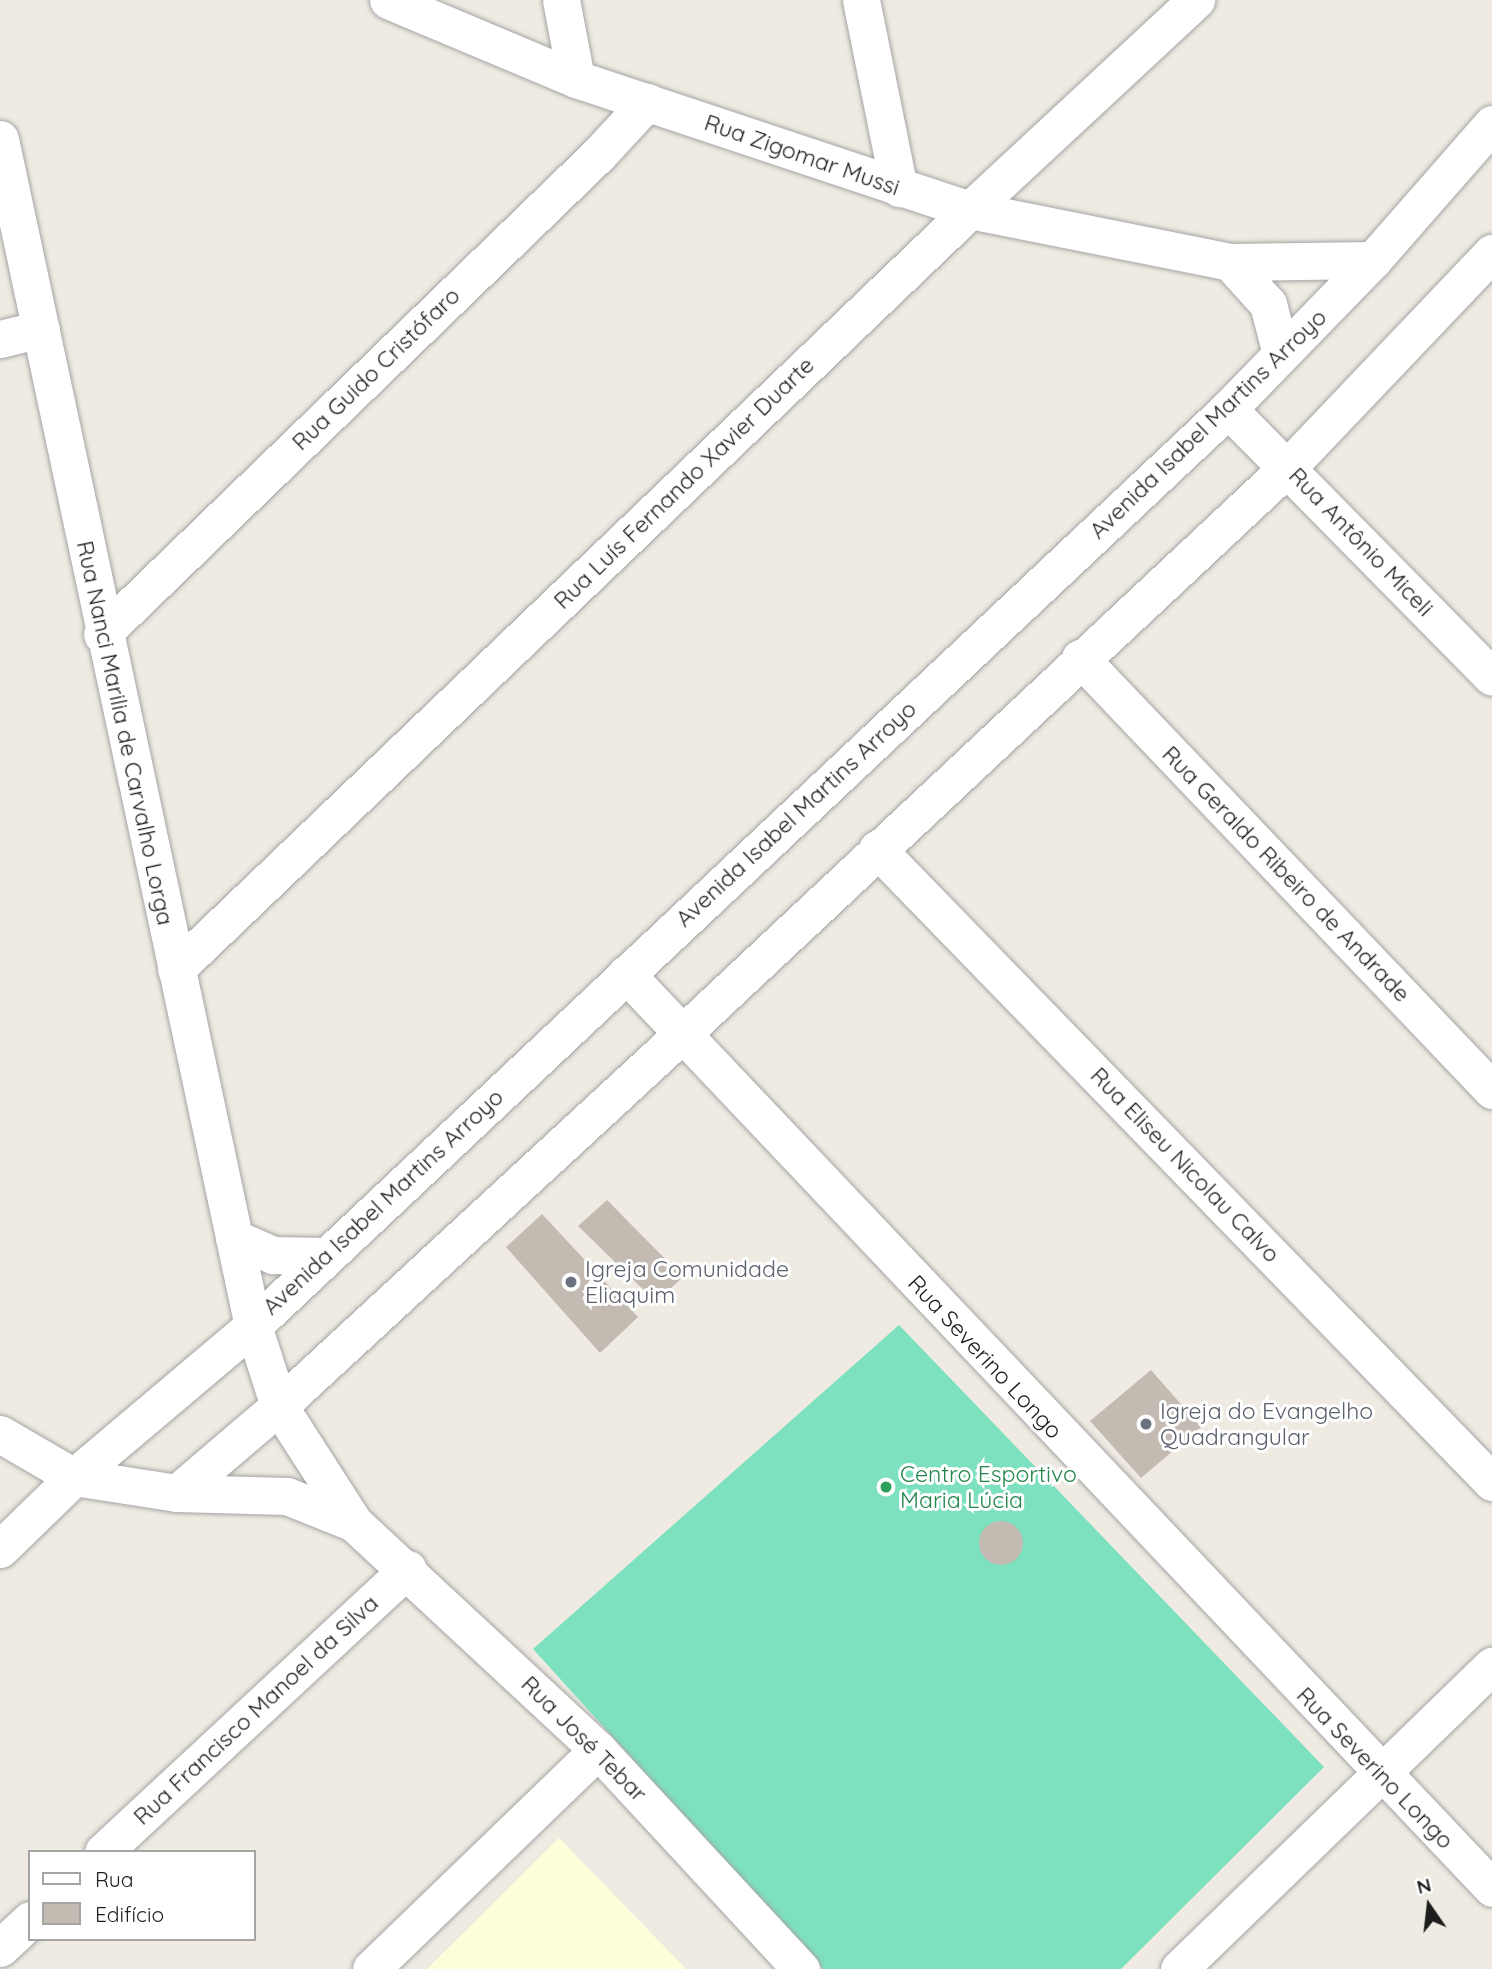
<!DOCTYPE html>
<html>
<head>
<meta charset="utf-8">
<style>
  body { margin:0 }
  #map { position:relative; width:1492px; height:1969px; overflow:hidden; background:#efebe2; font-family:Quicksand,sans-serif }
  div>[style] { position:absolute }
  [style*='--x'] { left:calc(var(--x)*1px); top:calc(var(--y)*1px); width:calc(var(--w)*1px); rotate:calc(var(--a)*1deg) }
  .education>* { inset:0; background:#fdffdb }
  .pitch>* { inset:0; background:#7de1bf }
  .building>* { inset:0; background:#c3bab2 }
  .round { border-radius:50% }
  .roads { filter:drop-shadow(0 0 2px #a4a4a4) drop-shadow(0 0 2px #a4a4a4) }
  .minor>* { height:37px; margin:-18.5px; padding:0 18.5px; transform-origin:18.5px; border-radius:18.5px; background:#fff }
  .dots>* { width:19px; height:19px; translate:-50% -50%; box-sizing:border-box; border:4px solid #fff; border-radius:50% }
  span { translate:-50% -50%; white-space:nowrap; text-align:center; line-height:1.15; -webkit-text-stroke:6px #fff; paint-order:stroke }
  .street-label { font-size:23px; color:#1d1d1d }
  .worship-label { font-size:23px; color:#5b616d }
  .left { translate:0 -50%; text-align:left }
  .leisure-label { font-size:23px; color:#27864d }
  .legend { position:absolute; left:28px; top:1850px; width:228px; height:91px; box-sizing:border-box; background:#fff; border:2px solid #a5a5a5; margin:0; padding:9px 12px; list-style:none; font-size:21px; color:#1d1d1d }
  .legend li { display:flex; align-items:center; gap:14px; height:35px }
  .legend b { width:35px; border:2px solid #a5a5a5 }
  .north { position:absolute; left:1394px; top:1871px; width:70px; height:70px; -webkit-text-stroke:5px #fff; paint-order:stroke; rotate:346deg; font-size:19px; font-weight:700; line-height:28px; text-align:center; color:#1d1d1d }
  .north::after { content:''; display:block; margin:auto; width:24px; height:32px; background:#1d1d1d; clip-path:polygon(50% 0,100% 100%,50% 72%,0 100%) }
</style>
</head>
<body>
<div id="map">
  <div class="education">
    <i style="clip-path:polygon(559px 1838px,686px 1969px,427px 1969px)"></i>
  </div>
  <div class="pitch">
    <i style="clip-path:polygon(899px 1325px,1324px 1767px,1121px 1969px,823px 1969px,533px 1649px)"></i>
  </div>
  <div class="building">
    <i style="clip-path:polygon(607px 1200px,683px 1277px,656px 1302px,578px 1226px)"></i>
    <i style="clip-path:polygon(542px 1214px,638px 1317px,600px 1353px,506px 1247px)"></i>
    <i style="clip-path:polygon(1151px 1370px,1201px 1427px,1141px 1478px,1090px 1421px)"></i>
    <i class="round" style="left:979px;top:1521px;width:44px;height:44px"></i>
  </div>
  <div class="roads">
    <div class="minor">
      <i style="--x:388;--y:0;--w:204;--a:22.8"></i>
      <i style="--x:576;--y:79;--w:415;--a:18.4"></i>
      <i style="--x:970;--y:210;--w:265;--a:11.3"></i>
      <i style="--x:1230;--y:262;--w:143;--a:-0.8"></i>
      <i style="--x:561;--y:0;--w:80;--a:79.2"></i>
      <i style="--x:861;--y:0;--w:192;--a:78.6"></i>
      <i style="--x:0;--y:139;--w:1214;--a:77.97"></i>
      <i style="--x:253;--y:1326;--w:84;--a:72"></i>
      <i style="--x:279;--y:1406;--w:139;--a:57.3"></i>
      <i style="--x:354;--y:1523;--w:333;--a:42.9"></i>
      <i style="--x:598;--y:1750;--w:299;--a:47.2"></i>
      <i style="--x:1230;--y:262;--w:57;--a:47.9"></i>
      <i style="--x:1268;--y:304;--w:52;--a:75.4"></i>
      <i style="--x:0;--y:339;--w:42;--a:-13.7"></i>
      <i style="--x:1228;--y:409;--w:376;--a:45.4"></i>
      <i style="--x:102;--y:634;--w:691;--a:-44"></i>
      <i style="--x:599;--y:154;--w:71;--a:-47.3"></i>
      <i style="--x:1080;--y:658;--w:597;--a:46.36"></i>
      <i style="--x:877;--y:849;--w:883;--a:45.83"></i>
      <i style="--x:176;--y:969;--w:1098;--a:-43.71"></i>
      <i style="--x:970;--y:210;--w:309;--a:-42.9"></i>
      <i style="--x:626;--y:974;--w:1259;--a:46.54"></i>
      <i style="--x:234;--y:1238;--w:43;--a:23.6"></i>
      <i style="--x:273;--y:1255;--w:54;--a:1.1"></i>
      <i style="--x:0;--y:1434;--w:86;--a:30.2"></i>
      <i style="--x:74;--y:1477;--w:104;--a:8.8"></i>
      <i style="--x:177;--y:1493;--w:110;--a:1.6"></i>
      <i style="--x:287;--y:1496;--w:72;--a:21.9"></i>
      <i style="--x:177;--y:1493;--w:134;--a:-40.5"></i>
      <i style="--x:279;--y:1406;--w:547;--a:-42.7"></i>
      <i style="--x:681;--y:1035;--w:831;--a:-43.1"></i>
      <i style="--x:1288;--y:467;--w:296;--a:-46.4"></i>
      <i style="--x:0;--y:1549;--w:103;--a:-44.2"></i>
      <i style="--x:74;--y:1477;--w:234;--a:-40.2"></i>
      <i style="--x:253;--y:1326;--w:1338;--a:-43.24"></i>
      <i style="--x:1228;--y:409;--w:208;--a:-45.8"></i>
      <i style="--x:1373;--y:260;--w:181;--a:-48.8"></i>
      <i style="--x:103;--y:1852;--w:416;--a:-42.9"></i>
      <i style="--x:0;--y:1948;--w:41;--a:-43"></i>
      <i style="--x:371;--y:1969;--w:315;--a:-44"></i>
      <i style="--x:1179;--y:1969;--w:436;--a:-44.1"></i>
    </div>
  </div>
  <div class="dots">
    <i style="left:571px;top:1282px;background:#6b7280"></i>
    <i style="left:1146px;top:1424px;background:#6b7280"></i>
    <i style="left:886px;top:1487px;background:#2e9e5b"></i>
  </div>
  <div class="street-label">
    <span style="left:802px;top:155px;rotate:19deg">Rua Zigomar Mussi</span>
    <span style="left:376px;top:369px;rotate:-44deg">Rua Guido Cristófaro</span>
    <span style="left:1208px;top:424px;rotate:-44deg">Avenida Isabel Martins Arroyo</span>
    <span style="left:684px;top:483px;rotate:-44deg">Rua Luís Fernando Xavier Duarte</span>
    <span style="left:1361px;top:542px;rotate:46deg">Rua Antônio Miceli</span>
    <span style="left:125px;top:733px;rotate:78deg">Rua Nanci Marilia de Carvalho Lorga</span>
    <span style="left:796px;top:814px;rotate:-43deg">Avenida Isabel Martins Arroyo</span>
    <span style="left:1286px;top:874px;rotate:46deg">Rua Geraldo Ribeiro de Andrade</span>
    <span style="left:1185px;top:1165px;rotate:46deg">Rua Eliseu Nicolau Calvo</span>
    <span style="left:383px;top:1202px;rotate:-43deg">Avenida Isabel Martins Arroyo</span>
    <span style="left:985px;top:1357px;rotate:47deg">Rua Severino Longo</span>
    <span style="left:256px;top:1710px;rotate:-43deg">Rua Francisco Manoel da Silva</span>
    <span style="left:584px;top:1739px;rotate:45deg">Rua José Tebar</span>
    <span style="left:1375px;top:1768px;rotate:46deg">Rua Severino Longo</span>
  </div>
  <div class="worship-label">
    <span class="left" style="left:585px;top:1282px">Igreja Comunidade<br>Eliaquim</span>
    <span class="left" style="left:1160px;top:1424px">Igreja do Evangelho<br>Quadrangular</span>
  </div>
  <div class="leisure-label">
    <span class="left" style="left:900px;top:1487px">Centro Esportivo<br>Maria Lúcia</span>
  </div>
  <ul class="legend">
  <li><b style="height:9px;background:#fff"></b>Rua</li>
  <li><b style="height:19px;background:#c3bab2"></b>Edifício</li>
  </ul>
  <div class="north">N</div>
</div>
</body>
</html>
